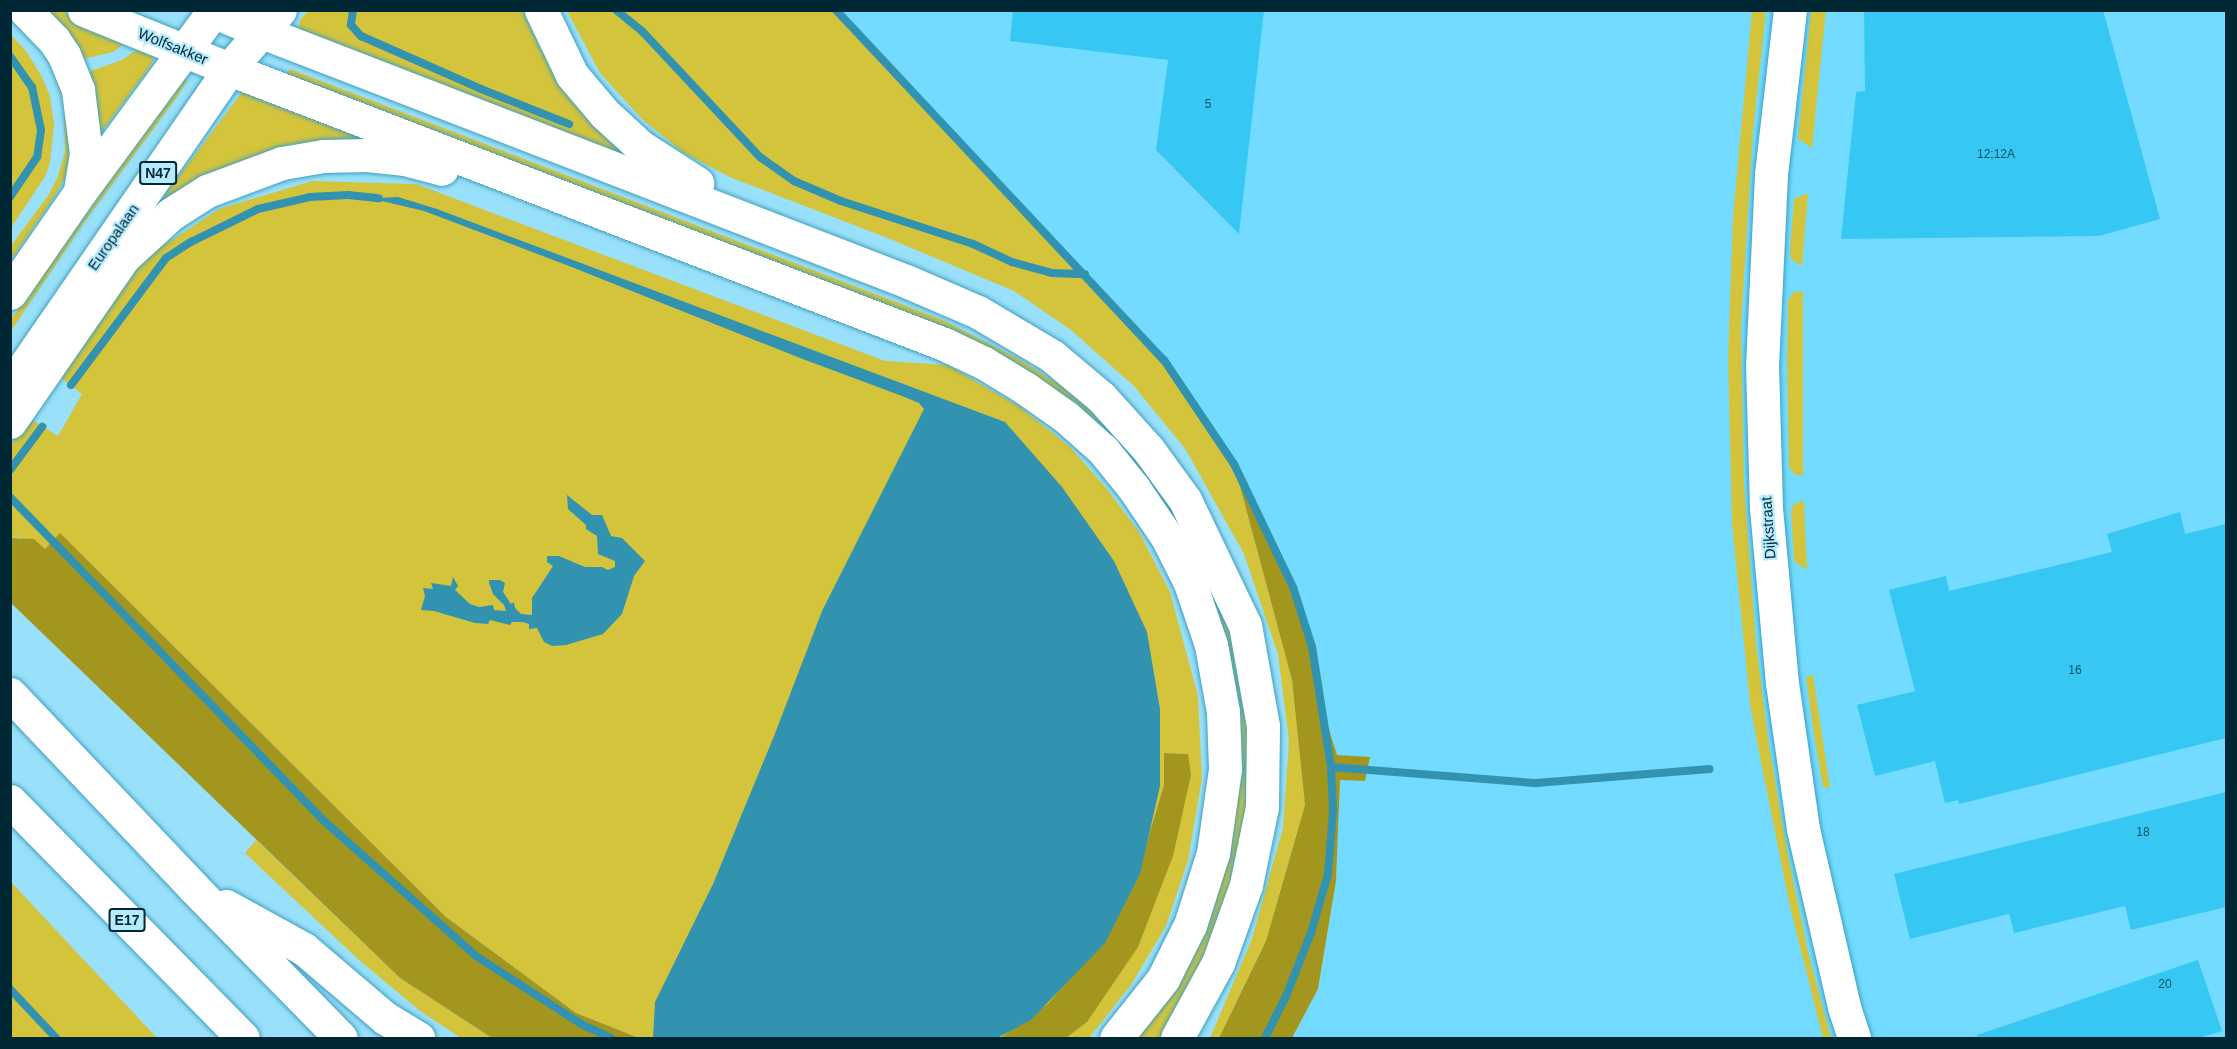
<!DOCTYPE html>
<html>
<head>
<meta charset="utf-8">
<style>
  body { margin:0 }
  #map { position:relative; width:2237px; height:1049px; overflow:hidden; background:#99e0fa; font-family:Helvetica,sans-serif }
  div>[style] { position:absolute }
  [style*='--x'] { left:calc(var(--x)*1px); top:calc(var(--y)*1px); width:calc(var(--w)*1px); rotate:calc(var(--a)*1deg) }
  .built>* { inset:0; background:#72dbff }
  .green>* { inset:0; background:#d3c43c }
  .forest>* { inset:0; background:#a3961e }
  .water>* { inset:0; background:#3293b1 }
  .stream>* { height:8px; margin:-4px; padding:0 4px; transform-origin:4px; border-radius:4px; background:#3293b1 }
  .building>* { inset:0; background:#36c8f2 }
  .roads { filter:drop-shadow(0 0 2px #40a0bf) drop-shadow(0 0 2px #40a0bf) }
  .tertiary>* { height:33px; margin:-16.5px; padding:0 16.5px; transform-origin:16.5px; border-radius:16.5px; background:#fff }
  .primary>* { height:33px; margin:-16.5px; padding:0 16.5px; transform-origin:16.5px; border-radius:16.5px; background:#fff }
  .motorway>* { height:33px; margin:-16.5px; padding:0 16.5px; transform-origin:16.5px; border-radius:16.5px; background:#fff }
  span { translate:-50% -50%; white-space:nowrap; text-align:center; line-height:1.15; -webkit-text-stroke:4.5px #b6eafe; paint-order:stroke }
  .number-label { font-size:12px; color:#0e5064 }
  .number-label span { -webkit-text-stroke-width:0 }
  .shield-label span { padding:2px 4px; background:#b6eafe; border:2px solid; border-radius:4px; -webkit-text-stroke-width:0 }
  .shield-label { font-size:14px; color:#002834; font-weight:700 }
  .street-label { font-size:15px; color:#002834 }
  .frame { position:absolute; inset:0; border:12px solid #002834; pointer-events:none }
</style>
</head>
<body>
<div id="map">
  <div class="built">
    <i style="clip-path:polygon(836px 11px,2226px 11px,2226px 1038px,1292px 1038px,1318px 989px,1336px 881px,1340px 780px,1337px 755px,1323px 710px,1312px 647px,1293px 587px,1234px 464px,1164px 360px)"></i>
  </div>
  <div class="green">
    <i style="clip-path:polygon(43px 11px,60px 11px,132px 38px,113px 52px,79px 60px)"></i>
    <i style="clip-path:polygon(308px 11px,523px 11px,538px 44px,566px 92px,603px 135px,633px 161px,299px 29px,300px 20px)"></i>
    <i style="clip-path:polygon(567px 11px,836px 11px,1164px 360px,1234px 464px,1292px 680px,1305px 805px,1266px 941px,1219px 1038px,1210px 1038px,1252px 939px,1283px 828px,1289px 741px,1278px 654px,1244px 554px,1186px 450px,1134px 386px,1071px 330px,1014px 291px,890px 239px,732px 178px,684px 153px,643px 120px,600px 73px)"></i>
    <i style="clip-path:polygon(1766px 11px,1753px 132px,1741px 326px,1744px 484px,1756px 643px,1769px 746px,1788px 856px,1808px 952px,1831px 1038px,1823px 1038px,1790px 907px,1759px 752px,1750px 704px,1732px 523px,1728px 358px,1733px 217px,1752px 11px)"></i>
    <i style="clip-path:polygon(1811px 11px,1826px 11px,1812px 148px,1798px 139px)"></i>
    <i style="clip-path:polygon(11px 35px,26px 51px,42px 77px,50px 96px,54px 125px,50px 162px,46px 175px,11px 228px)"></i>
    <i style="clip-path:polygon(142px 46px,154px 54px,152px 64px,100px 134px,85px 73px,122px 60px)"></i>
    <i style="clip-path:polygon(290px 69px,943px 320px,1021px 360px,1060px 385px,1104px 420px,1179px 512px,1220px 594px,1242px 670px,1247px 711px,1249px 808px,1240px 859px,1195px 979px,1159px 1038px,1136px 1038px,1214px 903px,1231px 846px,1238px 798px,1239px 751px,1225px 643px,1076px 409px,286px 74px)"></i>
    <i style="clip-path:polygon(60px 77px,73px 130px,68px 172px,54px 197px,11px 260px,11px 246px,49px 194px,58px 176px,65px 152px,64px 111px,62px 96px,55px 79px)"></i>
    <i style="clip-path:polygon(184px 79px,188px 79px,177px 97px,86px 220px,11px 331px,11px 319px)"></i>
    <i style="clip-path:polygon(246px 87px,385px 144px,160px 206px,166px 193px)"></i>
    <i style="clip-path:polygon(312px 181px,416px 184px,885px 361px,948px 365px,1020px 407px,1070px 447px,1106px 488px,1139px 532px,1170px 592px,1198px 696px,1202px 778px,1188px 861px,1166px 926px,1131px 985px,1089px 1038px,1066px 1038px,1087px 1022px,1188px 754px,1164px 753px,1164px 785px,1140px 865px,1109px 932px,1048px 1005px,1000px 1038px,639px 1038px,576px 1013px,446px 917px,60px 533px,45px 549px,20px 537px,11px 538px,11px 445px,30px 418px,58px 436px,82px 394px,56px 374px,125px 274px,156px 246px,169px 242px,219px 209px)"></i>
    <i style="clip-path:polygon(1808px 193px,1802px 266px,1791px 259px,1790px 250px,1794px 199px)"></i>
    <i style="clip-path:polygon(1803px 291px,1803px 475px,1800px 476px,1793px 473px,1789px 467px,1787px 362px,1788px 300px,1794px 292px)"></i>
    <i style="clip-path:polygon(1804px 501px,1807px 570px,1794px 561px,1791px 511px,1794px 504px)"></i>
    <i style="clip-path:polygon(1813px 675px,1816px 695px,1830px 788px,1823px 787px,1814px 734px,1806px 677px)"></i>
    <i style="clip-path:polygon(256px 840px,400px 978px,492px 1038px,461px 1038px,420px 1011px,359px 960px,245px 853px)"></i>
    <i style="clip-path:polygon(11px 882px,157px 1038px,11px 1038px)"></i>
  </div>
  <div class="forest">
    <i style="clip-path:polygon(1234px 464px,1293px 587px,1312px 647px,1323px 710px,1337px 755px,1370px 757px,1365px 781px,1340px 780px,1336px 881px,1318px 989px,1292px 1038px,1219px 1038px,1266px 941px,1305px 805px,1292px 680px)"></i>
    <i style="clip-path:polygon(60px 533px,446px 917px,576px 1013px,639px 1038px,492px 1038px,400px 978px,11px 603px,11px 538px,34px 539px,45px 549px)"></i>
    <i style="clip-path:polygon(1164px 753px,1188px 754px,1191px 775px,1173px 856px,1138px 947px,1087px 1022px,1066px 1038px,1000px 1038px,1048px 1004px,1109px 932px,1140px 865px,1164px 785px)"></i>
  </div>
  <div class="water">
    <i style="clip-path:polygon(398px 197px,437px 209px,1005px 422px,1062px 487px,1114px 561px,1147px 632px,1160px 709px,1160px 786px,1140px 874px,1105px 943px,1031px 1020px,997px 1038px,653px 1038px,655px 1002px,713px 884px,774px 736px,822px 611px,924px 409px,919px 403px,902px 396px,800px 358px,569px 266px,424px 211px,382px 201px,379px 198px)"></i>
    <i style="clip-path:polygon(567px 495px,592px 515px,602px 515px,611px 536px,622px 538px,645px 561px,634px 576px,622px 614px,603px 634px,566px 645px,552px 646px,544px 642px,537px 628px,529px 629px,529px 624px,523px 622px,512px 622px,510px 625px,490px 620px,488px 624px,475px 623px,434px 611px,421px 610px,425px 596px,423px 588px,433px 589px,431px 583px,451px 586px,453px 577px,458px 586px,455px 590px,470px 604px,479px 607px,493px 605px,494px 610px,506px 611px,504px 605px,493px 594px,489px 583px,489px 580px,500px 580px,505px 583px,503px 592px,511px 604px,514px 602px,515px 608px,521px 614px,532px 615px,532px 598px,553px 566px,547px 562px,547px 556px,559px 556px,585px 567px,602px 567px,608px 570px,615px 567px,615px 561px,598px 554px,597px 536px,586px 529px,586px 525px,568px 509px)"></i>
  </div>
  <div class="stream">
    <i style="--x:353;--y:10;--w:15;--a:98"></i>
    <i style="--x:351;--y:25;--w:15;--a:48"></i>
    <i style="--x:361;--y:36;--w:131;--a:23.8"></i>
    <i style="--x:481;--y:89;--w:95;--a:21.7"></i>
    <i style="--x:616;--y:10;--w:32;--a:39"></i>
    <i style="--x:641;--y:30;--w:174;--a:46.9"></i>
    <i style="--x:760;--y:157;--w:42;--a:35.2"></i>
    <i style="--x:794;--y:181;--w:51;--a:23.1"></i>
    <i style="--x:841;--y:201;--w:139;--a:18"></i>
    <i style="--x:973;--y:244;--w:43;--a:24.8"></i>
    <i style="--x:1012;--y:262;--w:41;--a:15.4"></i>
    <i style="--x:1052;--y:273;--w:33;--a:2"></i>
    <i style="--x:836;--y:10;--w:480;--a:46.9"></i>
    <i style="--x:1164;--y:360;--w:125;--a:56.1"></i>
    <i style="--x:1234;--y:464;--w:136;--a:64.4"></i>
    <i style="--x:1293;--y:587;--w:63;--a:72.4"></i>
    <i style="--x:1312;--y:647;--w:121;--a:81"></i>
    <i style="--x:1331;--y:767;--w:44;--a:87.4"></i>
    <i style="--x:1333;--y:811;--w:63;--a:94.5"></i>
    <i style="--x:1328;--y:874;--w:61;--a:106.1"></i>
    <i style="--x:1311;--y:933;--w:68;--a:111.6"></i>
    <i style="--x:1286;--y:996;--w:47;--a:116.6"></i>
    <i style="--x:10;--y:56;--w:38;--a:55"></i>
    <i style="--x:32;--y:87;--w:44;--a:78.2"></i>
    <i style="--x:41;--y:130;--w:27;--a:98"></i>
    <i style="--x:37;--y:157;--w:48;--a:124"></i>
    <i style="--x:71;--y:385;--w:159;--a:-53.2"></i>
    <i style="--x:166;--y:258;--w:30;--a:-33"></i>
    <i style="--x:191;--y:242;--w:75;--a:-26.2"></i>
    <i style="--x:258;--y:209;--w:53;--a:-13"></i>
    <i style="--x:310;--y:197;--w:38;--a:-3"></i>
    <i style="--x:348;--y:195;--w:31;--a:6"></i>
    <i style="--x:10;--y:470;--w:54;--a:-53.3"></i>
    <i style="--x:10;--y:497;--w:451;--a:45.9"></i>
    <i style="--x:324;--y:821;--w:203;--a:41.6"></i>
    <i style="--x:476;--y:956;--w:125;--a:32.9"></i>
    <i style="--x:581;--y:1024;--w:33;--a:25"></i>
    <i style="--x:1331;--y:767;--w:206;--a:4.5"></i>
    <i style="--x:1536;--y:783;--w:174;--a:-4.6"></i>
    <i style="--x:10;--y:989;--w:67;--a:46.8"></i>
  </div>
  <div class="building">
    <i style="clip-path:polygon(1013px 10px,1264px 10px,1239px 234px,1156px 150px,1168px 60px,1010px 41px)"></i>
    <i style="clip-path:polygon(1864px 10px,2103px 10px,2160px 219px,2099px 236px,1841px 239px,1856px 92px,1865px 91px)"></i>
    <i style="clip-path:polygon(2180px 512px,2185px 534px,2226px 524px,2226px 738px,1959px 804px,1958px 800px,1945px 803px,1935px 761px,1875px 776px,1857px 705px,1915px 691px,1889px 590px,1946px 576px,1949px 591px,2112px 552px,2107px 534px)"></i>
    <i style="clip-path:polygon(2226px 792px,2226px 907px,2131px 930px,2125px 906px,2014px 933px,2009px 914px,1910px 939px,1894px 874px)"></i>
    <i style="clip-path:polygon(2198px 960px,2222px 1031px,2199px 1038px,1978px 1038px,1977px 1035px)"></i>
  </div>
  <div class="roads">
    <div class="tertiary">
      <i style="--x:25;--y:10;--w:42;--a:46"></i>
      <i style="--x:54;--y:40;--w:18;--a:56"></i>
      <i style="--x:64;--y:55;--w:38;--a:68"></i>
      <i style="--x:78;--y:90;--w:64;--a:82.8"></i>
      <i style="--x:86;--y:153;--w:39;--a:99"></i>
      <i style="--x:84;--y:10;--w:157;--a:22.1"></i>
      <i style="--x:210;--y:10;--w:56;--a:22.9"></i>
      <i style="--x:1790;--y:10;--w:166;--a:96.6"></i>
      <i style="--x:1771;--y:175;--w:189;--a:92.7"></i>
      <i style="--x:1762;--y:364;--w:144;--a:88.4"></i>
      <i style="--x:1766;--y:508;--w:176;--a:84.8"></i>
      <i style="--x:1782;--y:683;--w:148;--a:81.8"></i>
      <i style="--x:1803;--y:829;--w:183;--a:77"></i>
      <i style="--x:1844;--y:1007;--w:33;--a:72"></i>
    </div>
    <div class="primary">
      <i style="--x:10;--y:293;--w:123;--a:-55.3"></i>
      <i style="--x:80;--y:192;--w:226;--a:-53.6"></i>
      <i style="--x:10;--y:387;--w:386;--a:-55.4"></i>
      <i style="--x:229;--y:69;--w:78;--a:-49.2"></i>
    </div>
    <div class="motorway">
      <i style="--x:541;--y:10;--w:72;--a:64.5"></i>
      <i style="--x:572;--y:75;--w:50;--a:49.9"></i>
      <i style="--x:604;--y:113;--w:50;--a:42.6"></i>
      <i style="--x:641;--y:147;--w:67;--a:32.7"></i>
      <i style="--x:262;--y:32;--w:690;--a:21.14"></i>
      <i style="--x:906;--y:281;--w:78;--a:23.3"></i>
      <i style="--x:978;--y:312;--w:86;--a:30.7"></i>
      <i style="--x:1052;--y:356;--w:64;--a:39.9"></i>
      <i style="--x:1101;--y:397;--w:70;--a:47.9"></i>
      <i style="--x:1148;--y:449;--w:63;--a:54"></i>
      <i style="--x:1185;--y:500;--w:139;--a:64.4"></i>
      <i style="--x:1245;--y:625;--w:103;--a:79.9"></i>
      <i style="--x:1263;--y:726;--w:81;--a:90.7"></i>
      <i style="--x:1262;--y:807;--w:80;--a:101.6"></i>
      <i style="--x:1246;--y:885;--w:83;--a:109.7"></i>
      <i style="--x:1218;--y:963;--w:85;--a:118.7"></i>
      <i style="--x:229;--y:69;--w:766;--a:21.04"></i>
      <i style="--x:944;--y:344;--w:44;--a:25.4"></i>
      <i style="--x:984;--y:363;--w:48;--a:31.4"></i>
      <i style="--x:1025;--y:388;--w:50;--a:35.3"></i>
      <i style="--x:1066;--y:417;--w:50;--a:41.7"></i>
      <i style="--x:1103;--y:450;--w:48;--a:51"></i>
      <i style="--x:1133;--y:487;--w:60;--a:55.8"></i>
      <i style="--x:1167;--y:537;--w:51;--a:63.4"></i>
      <i style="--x:1190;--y:583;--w:65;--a:71.3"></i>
      <i style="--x:1211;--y:645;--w:68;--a:79.8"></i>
      <i style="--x:1223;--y:712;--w:57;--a:88"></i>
      <i style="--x:1225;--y:769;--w:85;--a:98.1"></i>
      <i style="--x:1213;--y:853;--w:76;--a:107.7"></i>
      <i style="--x:1190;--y:925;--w:60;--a:116.6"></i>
      <i style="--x:1163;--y:979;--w:75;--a:128.5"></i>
      <i style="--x:10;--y:422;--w:201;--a:-55.4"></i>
      <i style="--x:124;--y:257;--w:64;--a:-42.5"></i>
      <i style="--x:171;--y:214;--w:43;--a:-32.6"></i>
      <i style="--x:207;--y:191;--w:80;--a:-20.5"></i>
      <i style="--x:282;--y:163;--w:42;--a:-9.7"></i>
      <i style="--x:323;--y:156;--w:44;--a:-1.3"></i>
      <i style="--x:367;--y:155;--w:38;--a:6"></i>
      <i style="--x:405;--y:159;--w:38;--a:15"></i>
      <i style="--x:10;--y:694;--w:266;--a:46.5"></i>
      <i style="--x:193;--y:887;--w:211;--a:45.6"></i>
      <i style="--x:10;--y:801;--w:332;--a:45.5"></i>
      <i style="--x:226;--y:906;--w:89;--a:28.9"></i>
      <i style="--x:304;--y:949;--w:106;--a:40.4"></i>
      <i style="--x:385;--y:1018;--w:39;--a:31"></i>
    </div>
  </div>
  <div class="number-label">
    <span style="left:1208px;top:105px">5</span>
    <span style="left:1996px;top:155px">12;12A</span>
    <span style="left:2075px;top:671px">16</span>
    <span style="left:2143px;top:833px">18</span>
    <span style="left:2165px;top:985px">20</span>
  </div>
  <div class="shield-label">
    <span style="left:158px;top:173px">N47</span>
    <span style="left:127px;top:920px">E17</span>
  </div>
  <div class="street-label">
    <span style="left:173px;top:46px;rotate:22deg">Wolfsakker</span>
    <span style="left:113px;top:237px;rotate:-55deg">Europalaan</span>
    <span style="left:1768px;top:528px;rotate:-94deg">Dijkstraat</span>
  </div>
  <div class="frame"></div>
</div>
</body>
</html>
